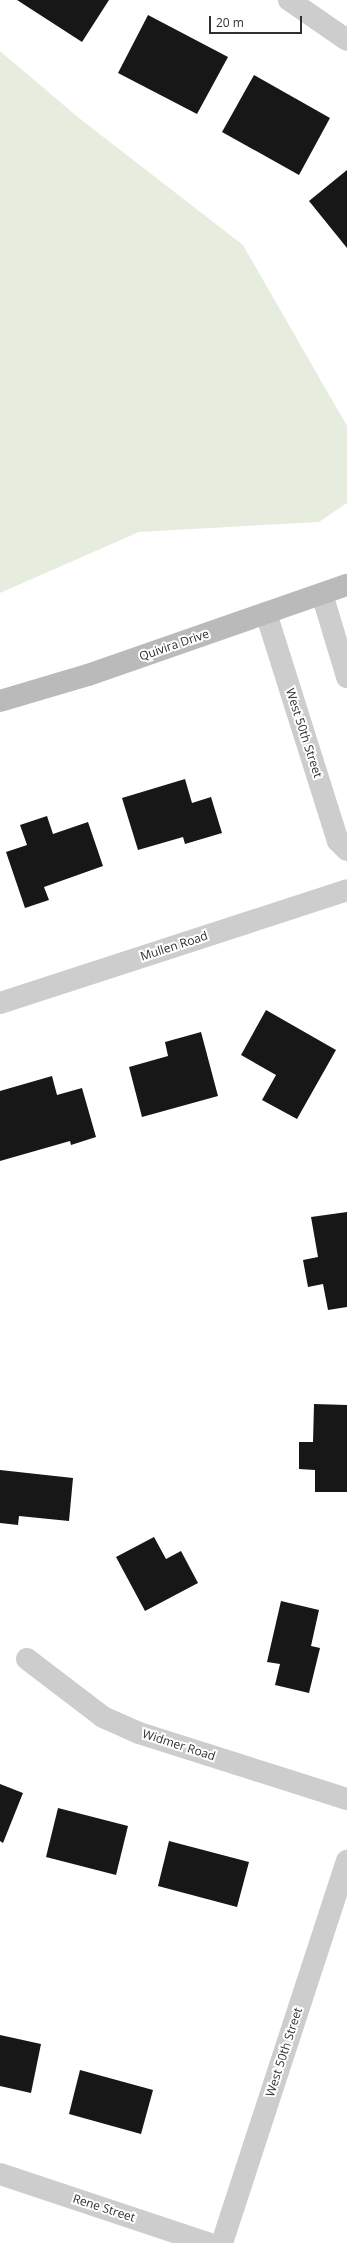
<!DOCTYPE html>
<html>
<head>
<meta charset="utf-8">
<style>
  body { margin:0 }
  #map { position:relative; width:347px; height:2243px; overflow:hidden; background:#fff; font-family:"Open Sans",sans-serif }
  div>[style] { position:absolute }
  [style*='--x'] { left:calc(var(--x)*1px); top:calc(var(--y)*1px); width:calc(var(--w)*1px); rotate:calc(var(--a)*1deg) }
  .green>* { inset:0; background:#e7edde }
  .building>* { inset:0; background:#171717 }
  .street>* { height:22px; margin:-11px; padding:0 11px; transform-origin:11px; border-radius:11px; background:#cdcdcd }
  .secondary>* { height:22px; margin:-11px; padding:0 11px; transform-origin:11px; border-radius:11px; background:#bababa }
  span { translate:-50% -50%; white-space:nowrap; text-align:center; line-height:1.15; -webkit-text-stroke:4px #fff; paint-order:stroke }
  .street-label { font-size:12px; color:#303030 }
  .scale { position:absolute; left:209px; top:16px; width:93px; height:18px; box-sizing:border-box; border:2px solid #303030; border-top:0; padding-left:5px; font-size:12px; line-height:14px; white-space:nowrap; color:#303030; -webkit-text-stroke:3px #fff; paint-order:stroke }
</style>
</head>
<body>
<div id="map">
  <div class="green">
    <i style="clip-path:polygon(0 51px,79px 118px,243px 245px,347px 426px,347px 503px,319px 522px,139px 532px,0 593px)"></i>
  </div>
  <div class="building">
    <i style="clip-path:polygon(17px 0,109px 0,82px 42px)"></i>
    <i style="clip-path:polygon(148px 15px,228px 57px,197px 114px,118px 73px)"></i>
    <i style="clip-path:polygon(254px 75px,330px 118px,299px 175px,222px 132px)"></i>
    <i style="clip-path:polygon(347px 170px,347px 248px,309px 201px)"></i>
    <i style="clip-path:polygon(185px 779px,192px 803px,211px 797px,222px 833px,185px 844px,183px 837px,138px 850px,122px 798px)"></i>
    <i style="clip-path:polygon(47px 816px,53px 834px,88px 822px,103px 866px,44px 887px,49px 900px,25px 908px,6px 852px,27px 845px,20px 825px)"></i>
    <i style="clip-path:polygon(266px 1010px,336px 1050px,297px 1119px,262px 1100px,276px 1075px,241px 1055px)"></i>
    <i style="clip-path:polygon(201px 1032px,218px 1096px,142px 1117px,129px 1067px,168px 1056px,165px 1042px)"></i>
    <i style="clip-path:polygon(52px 1076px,57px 1095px,82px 1088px,96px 1137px,71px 1145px,70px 1141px,0 1161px,0 1091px)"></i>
    <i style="clip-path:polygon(347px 1212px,347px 1307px,328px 1310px,323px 1284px,308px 1287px,303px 1260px,318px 1257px,311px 1217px)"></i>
    <i style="clip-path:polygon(314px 1404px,347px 1405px,347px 1492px,315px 1492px,315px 1470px,299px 1469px,299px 1442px,313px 1442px)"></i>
    <i style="clip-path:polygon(0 1470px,73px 1478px,69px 1521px,19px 1516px,18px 1525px,0 1523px)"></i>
    <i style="clip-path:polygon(154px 1537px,166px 1559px,181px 1551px,198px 1583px,145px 1611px,116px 1557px)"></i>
    <i style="clip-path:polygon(281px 1601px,319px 1610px,311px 1646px,320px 1648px,309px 1693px,275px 1685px,280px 1664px,267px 1662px)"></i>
    <i style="clip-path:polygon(0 1784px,23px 1793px,3px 1843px,0 1841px)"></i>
    <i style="clip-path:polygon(58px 1808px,128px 1826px,116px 1875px,46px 1857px)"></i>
    <i style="clip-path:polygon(169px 1841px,249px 1862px,237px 1907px,158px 1886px)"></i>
    <i style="clip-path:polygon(0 2035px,41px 2044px,31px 2093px,0 2086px)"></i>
    <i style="clip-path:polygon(80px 2070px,153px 2090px,141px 2134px,69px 2114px)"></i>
  </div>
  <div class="street">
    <i style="--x:289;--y:0;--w:70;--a:34.6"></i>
    <i style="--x:322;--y:594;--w:87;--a:73.2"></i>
    <i style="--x:266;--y:613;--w:239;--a:72.5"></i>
    <i style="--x:338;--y:841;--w:13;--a:45"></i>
    <i style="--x:0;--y:1003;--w:365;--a:-18"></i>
    <i style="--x:27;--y:1659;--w:96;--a:37.3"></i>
    <i style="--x:103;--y:1717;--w:39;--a:24"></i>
    <i style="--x:139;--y:1733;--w:218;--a:17.6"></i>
    <i style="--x:0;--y:2174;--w:219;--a:18.4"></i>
    <i style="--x:222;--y:2243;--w:402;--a:-71.9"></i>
  </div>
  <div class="secondary">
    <i style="--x:0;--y:701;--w:92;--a:-16.5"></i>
    <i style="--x:88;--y:675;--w:274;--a:-19.2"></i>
  </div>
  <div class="street-label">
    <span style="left:174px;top:645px;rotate:-19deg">Quivira Drive</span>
    <span style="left:304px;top:733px;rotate:72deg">West 50th Street</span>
    <span style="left:174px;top:946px;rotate:-18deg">Mullen Road</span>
    <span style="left:179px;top:1745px;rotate:18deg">Widmer Road</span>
    <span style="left:284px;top:2052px;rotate:-72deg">West 50th Street</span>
    <span style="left:104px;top:2208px;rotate:18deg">Rene Street</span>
  </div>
  <div class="scale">20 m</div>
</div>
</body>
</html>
